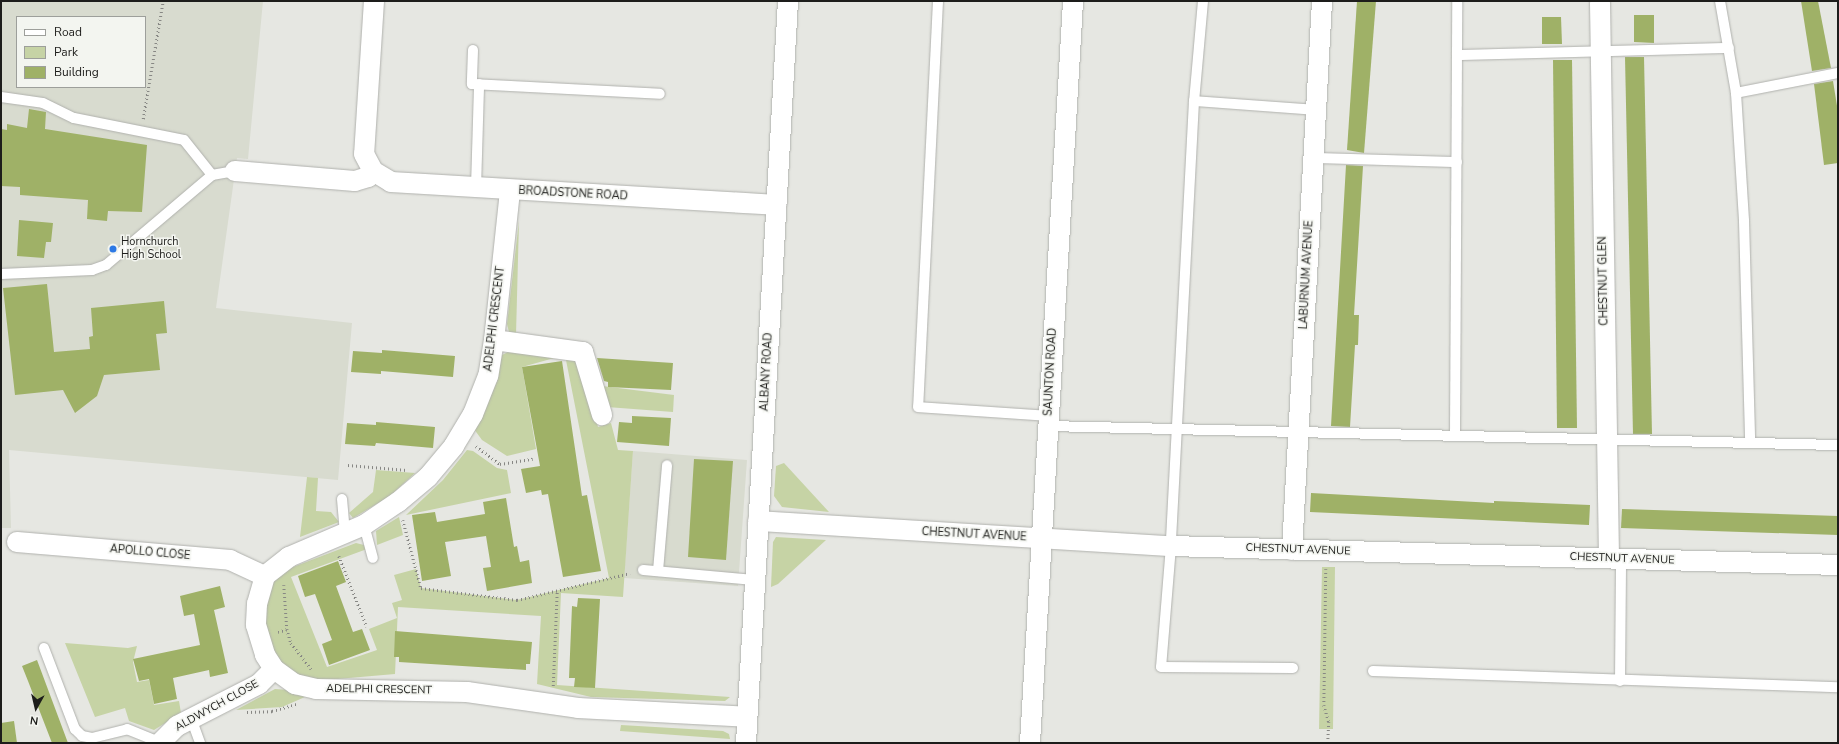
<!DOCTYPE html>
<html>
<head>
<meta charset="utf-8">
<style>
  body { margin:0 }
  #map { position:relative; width:1839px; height:744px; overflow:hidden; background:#e6e7e2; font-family:"Nunito Sans",sans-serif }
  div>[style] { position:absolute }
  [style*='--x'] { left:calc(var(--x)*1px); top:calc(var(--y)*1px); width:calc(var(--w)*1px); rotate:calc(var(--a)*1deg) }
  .built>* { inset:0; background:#d8dbcf }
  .green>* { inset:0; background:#c6d3a5 }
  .building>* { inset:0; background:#9fb167 }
  .path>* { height:2.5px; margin-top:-1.25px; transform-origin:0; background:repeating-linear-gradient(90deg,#878784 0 1px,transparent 0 4px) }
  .roads { filter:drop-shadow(0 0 1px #b0b1ad) drop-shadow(0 0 1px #b0b1ad) }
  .service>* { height:10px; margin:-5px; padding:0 5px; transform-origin:5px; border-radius:5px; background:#fff }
  .minor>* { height:20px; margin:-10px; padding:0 10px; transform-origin:10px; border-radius:10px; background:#fff }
  .dots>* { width:11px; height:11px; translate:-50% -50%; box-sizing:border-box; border:2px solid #f3f5f0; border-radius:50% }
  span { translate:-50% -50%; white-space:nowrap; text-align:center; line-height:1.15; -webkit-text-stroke:3px #f3f5f0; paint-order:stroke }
  .street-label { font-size:11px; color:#1d1d1b }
  .poi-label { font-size:11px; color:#1d1d1b }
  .left { translate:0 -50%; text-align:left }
  .frame { position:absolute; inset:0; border:2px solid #1d1d1b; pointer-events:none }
  .legend { position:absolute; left:16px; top:16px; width:130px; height:72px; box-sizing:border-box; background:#f3f5f0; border:1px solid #9d9f9b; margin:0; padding:5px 7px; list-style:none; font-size:12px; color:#1d1d1b }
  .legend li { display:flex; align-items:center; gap:8px; height:20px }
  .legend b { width:20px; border:1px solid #9d9f9b }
  .north { position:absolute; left:16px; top:688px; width:40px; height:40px; -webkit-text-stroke:3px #f3f5f0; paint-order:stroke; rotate:188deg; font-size:11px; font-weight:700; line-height:16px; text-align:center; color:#1d1d1b }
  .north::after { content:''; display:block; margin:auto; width:14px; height:18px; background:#1d1d1b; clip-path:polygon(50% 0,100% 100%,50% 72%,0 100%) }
</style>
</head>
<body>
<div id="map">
  <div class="built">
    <i style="clip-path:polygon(evenodd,1px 1px,263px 1px,248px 159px,237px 158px,216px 308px,352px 323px,338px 480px,9px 450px,11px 528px,1px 528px,1px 1px,17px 17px,145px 17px,145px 87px,17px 87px,17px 17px)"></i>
    <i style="clip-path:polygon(633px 451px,747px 460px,738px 586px,624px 578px)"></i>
  </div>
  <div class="green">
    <i style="clip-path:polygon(519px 221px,516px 335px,509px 332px,507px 324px)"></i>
    <i style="clip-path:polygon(516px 348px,579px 356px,598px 427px,611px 423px,618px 450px,633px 451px,623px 597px,561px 593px,557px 685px,730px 697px,725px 701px,591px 697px,537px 684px,541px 616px,398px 607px,395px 674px,314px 681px,289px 673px,270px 652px,262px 633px,260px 615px,263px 599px,275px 577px,293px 567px,356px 543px,364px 545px,367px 549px,291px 577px,327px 667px,377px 650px,369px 629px,397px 618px,392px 603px,402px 600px,394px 575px,416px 569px,421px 588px,517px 600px,609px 578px,565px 355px,522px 367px,536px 449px,507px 456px,482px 440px,471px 425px,496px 384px,502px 355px)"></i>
    <i style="clip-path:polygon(602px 386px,674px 395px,673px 412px,607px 407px)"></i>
    <i style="clip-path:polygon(467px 450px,473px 451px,497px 468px,507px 470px,511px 493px,406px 515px,443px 480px)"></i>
    <i style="clip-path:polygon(784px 463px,829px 512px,782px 507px,774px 496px,776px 466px)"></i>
    <i style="clip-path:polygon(376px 470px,415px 473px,390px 496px,353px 518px,349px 513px,373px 492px)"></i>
    <i style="clip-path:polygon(307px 477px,318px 478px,316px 511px,331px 512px,339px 522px,300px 537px)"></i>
    <i style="clip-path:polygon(399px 517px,403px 535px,377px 545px,376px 531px)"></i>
    <i style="clip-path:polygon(776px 537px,826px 540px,778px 584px,771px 587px,773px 542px)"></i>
    <i style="clip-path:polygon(1322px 567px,1335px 567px,1333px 729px,1319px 729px)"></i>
    <i style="clip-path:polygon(65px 643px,128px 648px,137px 646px,133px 662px,137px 682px,149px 680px,154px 705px,179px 701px,181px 713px,154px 730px,129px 721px,125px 708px,95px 717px)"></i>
    <i style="clip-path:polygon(275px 689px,289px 690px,305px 697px,282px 707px,236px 710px)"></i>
    <i style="clip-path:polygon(621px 725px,723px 731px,729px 734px,730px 739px,620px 731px)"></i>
  </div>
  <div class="building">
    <i style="clip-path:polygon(1357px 1px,1376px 1px,1364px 153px,1347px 150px)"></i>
    <i style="clip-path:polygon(1801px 1px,1818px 1px,1831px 68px,1812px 71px)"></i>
    <i style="clip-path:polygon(1634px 15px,1654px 15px,1654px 43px,1634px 42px)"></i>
    <i style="clip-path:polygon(1542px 17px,1561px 17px,1562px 44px,1542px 44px)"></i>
    <i style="clip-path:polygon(1625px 57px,1644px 57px,1652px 434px,1633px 434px)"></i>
    <i style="clip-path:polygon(1553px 60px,1572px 60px,1577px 428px,1557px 428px)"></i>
    <i style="clip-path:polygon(1833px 81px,1838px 112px,1838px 163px,1824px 165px,1814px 84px)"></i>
    <i style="clip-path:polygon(29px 109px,46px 112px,45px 129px,147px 145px,142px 212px,108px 211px,107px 221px,87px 219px,88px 200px,20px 195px,20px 187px,1px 186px,1px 129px,7px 130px,7px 124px,27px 128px)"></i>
    <i style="clip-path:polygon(1346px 165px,1363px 166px,1354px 315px,1359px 315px,1358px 345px,1355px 345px,1350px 427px,1331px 426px)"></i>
    <i style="clip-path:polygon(19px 220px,53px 223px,51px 242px,46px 242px,44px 258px,17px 256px)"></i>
    <i style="clip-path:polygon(47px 284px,54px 352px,90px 349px,89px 337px,93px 336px,91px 308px,164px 301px,167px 333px,156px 334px,160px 370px,104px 375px,97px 396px,75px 413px,63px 390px,15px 395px,3px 288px)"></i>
    <i style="clip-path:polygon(382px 350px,455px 356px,453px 377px,381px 371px,381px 374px,351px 372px,353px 351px,382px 353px)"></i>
    <i style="clip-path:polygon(597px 358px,673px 363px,671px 390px,608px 387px,608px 382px,604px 381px)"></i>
    <i style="clip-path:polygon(562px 361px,582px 496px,587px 495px,601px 571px,563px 577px,548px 494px,542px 495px,541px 490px,526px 493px,521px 469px,540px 466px,522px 367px)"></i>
    <i style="clip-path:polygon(632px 416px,671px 418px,669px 446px,617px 442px,619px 422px,632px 423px)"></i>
    <i style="clip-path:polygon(376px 422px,435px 427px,433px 448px,376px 443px,375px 446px,345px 444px,347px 423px,376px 425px)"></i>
    <i style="clip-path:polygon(694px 459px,733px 461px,726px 560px,688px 557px)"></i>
    <i style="clip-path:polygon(1311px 493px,1494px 503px,1494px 501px,1590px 505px,1589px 525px,1310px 512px)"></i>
    <i style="clip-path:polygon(506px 498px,514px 547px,517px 546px,520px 562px,529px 560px,532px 583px,487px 591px,483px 568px,491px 567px,486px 536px,445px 542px,451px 576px,422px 581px,412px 515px,435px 512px,437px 522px,485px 514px,483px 502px)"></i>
    <i style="clip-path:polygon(1622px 509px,1838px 516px,1838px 535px,1621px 528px)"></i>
    <i style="clip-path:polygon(338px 561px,346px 582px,336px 586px,353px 632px,362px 629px,370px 650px,329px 665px,322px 644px,332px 640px,315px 594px,305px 597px,298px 576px)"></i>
    <i style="clip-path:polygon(220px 586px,225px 607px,214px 610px,228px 673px,210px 677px,209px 670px,173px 678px,177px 699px,154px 704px,149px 679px,139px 681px,133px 659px,200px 645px,194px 614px,184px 616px,180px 596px)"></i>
    <i style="clip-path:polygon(578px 598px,600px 599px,595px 688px,574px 687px,575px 678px,569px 678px,572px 606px,577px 607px)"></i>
    <i style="clip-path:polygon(395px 631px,532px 642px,530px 664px,526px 664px,526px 670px,399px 662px,399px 657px,394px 657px)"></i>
    <i style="clip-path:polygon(37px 660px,68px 743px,52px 743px,28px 681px,22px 666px)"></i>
    <i style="clip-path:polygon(14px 721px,17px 743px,1px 743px,1px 723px)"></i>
  </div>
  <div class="path">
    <i style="--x:143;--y:119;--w:120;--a:-80.4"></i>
    <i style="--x:476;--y:446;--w:30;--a:37"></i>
    <i style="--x:500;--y:464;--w:33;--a:-9"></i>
    <i style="--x:348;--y:465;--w:59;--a:4.8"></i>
    <i style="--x:403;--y:520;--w:70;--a:75.2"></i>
    <i style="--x:421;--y:588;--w:97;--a:7.1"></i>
    <i style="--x:517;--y:600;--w:116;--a:-13.4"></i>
    <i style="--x:339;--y:556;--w:76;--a:68.5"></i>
    <i style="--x:1326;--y:569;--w:136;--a:90.8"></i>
    <i style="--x:1324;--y:705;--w:18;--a:74"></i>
    <i style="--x:1329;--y:722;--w:21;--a:93"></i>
    <i style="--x:284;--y:585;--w:44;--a:86.1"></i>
    <i style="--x:287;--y:629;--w:15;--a:74"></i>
    <i style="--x:291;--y:643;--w:33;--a:52"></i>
    <i style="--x:278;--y:632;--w:9;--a:-18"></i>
    <i style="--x:553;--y:686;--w:96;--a:-87.6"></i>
    <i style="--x:247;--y:712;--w:25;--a:-2"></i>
    <i style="--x:272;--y:711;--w:26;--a:-16"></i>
  </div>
  <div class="roads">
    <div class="service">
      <i style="--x:938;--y:1;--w:406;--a:92.8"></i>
      <i style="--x:918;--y:407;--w:131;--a:3.9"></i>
      <i style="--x:1203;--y:1;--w:100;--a:95.1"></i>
      <i style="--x:1194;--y:101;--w:446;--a:93"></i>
      <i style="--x:1171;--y:546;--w:121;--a:94.7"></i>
      <i style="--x:1161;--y:667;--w:132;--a:0.4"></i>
      <i style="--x:1720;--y:1;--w:93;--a:80.1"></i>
      <i style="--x:1736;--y:93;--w:128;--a:86.4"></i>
      <i style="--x:1744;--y:221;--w:221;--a:88.4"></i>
      <i style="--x:473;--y:50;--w:34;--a:92"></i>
      <i style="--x:472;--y:84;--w:188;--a:3"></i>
      <i style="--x:1457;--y:55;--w:272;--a:-1.5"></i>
      <i style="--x:1736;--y:93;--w:104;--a:-11.1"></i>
      <i style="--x:1;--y:97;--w:42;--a:8.1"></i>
      <i style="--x:43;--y:103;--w:34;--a:26"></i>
      <i style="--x:74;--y:118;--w:112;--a:11.3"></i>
      <i style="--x:184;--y:140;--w:45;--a:51.3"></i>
      <i style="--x:1194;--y:101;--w:122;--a:4.2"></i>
      <i style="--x:1313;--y:158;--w:144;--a:1.6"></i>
      <i style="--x:476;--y:188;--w:104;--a:-88.3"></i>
      <i style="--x:1;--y:274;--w:91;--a:-2.5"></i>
      <i style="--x:92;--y:270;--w:15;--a:-20"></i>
      <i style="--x:106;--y:265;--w:139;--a:-40.3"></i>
      <i style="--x:212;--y:175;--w:23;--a:-10"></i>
      <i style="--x:1048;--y:426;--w:790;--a:1.38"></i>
      <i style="--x:1455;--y:435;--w:434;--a:-89.7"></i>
      <i style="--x:342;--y:499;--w:35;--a:85"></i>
      <i style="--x:364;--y:525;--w:34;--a:75"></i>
      <i style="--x:643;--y:570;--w:112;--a:5.1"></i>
      <i style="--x:658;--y:571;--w:106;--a:-85.1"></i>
      <i style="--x:44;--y:648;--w:87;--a:69.1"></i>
      <i style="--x:75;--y:729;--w:10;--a:45"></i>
      <i style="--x:82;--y:736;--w:10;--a:11"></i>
      <i style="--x:92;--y:738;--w:36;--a:-14"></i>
      <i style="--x:127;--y:729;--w:35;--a:22"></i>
      <i style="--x:1373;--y:671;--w:465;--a:2"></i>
      <i style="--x:1620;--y:681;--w:122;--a:-89.5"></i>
      <i style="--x:191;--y:718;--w:27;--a:70"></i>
    </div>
    <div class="minor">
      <i style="--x:374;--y:1;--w:153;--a:93.7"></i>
      <i style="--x:364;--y:154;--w:19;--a:62"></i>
      <i style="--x:373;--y:171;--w:21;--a:31"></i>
      <i style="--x:391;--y:182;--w:386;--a:3.4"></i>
      <i style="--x:1600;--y:3;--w:555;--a:89.07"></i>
      <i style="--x:235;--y:171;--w:120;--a:4.8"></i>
      <i style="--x:355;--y:181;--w:14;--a:-17"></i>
      <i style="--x:368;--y:177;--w:8;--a:-50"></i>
      <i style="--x:510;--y:191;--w:150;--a:96.1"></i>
      <i style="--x:494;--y:340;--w:36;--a:99"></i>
      <i style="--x:488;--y:376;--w:41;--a:111.5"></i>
      <i style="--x:473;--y:414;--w:37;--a:121"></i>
      <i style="--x:454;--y:446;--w:40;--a:130"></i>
      <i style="--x:428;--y:477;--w:39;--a:140"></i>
      <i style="--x:398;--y:502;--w:41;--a:145.9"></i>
      <i style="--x:364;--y:525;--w:82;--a:156.9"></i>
      <i style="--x:289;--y:557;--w:31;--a:142"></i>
      <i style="--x:265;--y:576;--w:29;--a:106"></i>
      <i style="--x:257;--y:604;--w:21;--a:93"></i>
      <i style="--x:256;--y:625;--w:31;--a:73"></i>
      <i style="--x:265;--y:655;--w:17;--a:57"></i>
      <i style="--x:274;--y:669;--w:26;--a:36"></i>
      <i style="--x:295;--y:684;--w:22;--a:13"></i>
      <i style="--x:316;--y:689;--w:151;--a:1.1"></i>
      <i style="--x:467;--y:692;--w:112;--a:8.2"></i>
      <i style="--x:578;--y:708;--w:169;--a:3"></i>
      <i style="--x:494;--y:340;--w:90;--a:7.7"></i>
      <i style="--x:583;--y:352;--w:66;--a:73.2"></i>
      <i style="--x:758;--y:521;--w:414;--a:3.5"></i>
      <i style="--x:1171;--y:546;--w:667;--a:1.63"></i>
      <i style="--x:17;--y:542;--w:214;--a:4.8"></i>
      <i style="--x:230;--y:560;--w:38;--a:25"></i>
      <i style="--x:1292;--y:550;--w:550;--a:-86.87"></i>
      <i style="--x:160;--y:743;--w:24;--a:-45"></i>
      <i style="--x:177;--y:726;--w:92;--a:-27.1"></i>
      <i style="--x:259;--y:684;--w:21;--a:-45"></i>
      <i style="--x:746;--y:743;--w:743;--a:-86.76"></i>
      <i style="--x:1030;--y:743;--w:743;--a:-86.68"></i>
    </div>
  </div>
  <div class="dots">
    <i style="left:113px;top:249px;background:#2d79e5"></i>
  </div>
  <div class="street-label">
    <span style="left:573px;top:194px;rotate:3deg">BROADSTONE ROAD</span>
    <span style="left:1307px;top:275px;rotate:-87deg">LABURNUM AVENUE</span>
    <span style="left:1604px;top:281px;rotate:-91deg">CHESTNUT GLEN</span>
    <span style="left:495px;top:319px;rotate:-83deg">ADELPHI CRESCENT</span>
    <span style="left:767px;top:372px;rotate:-87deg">ALBANY ROAD</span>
    <span style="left:1051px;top:372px;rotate:-87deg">SAUNTON ROAD</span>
    <span style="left:974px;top:535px;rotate:3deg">CHESTNUT AVENUE</span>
    <span style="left:1298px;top:550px;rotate:2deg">CHESTNUT AVENUE</span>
    <span style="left:150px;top:553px;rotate:5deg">APOLLO CLOSE</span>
    <span style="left:1622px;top:559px;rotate:2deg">CHESTNUT AVENUE</span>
    <span style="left:379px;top:690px;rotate:1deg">ADELPHI CRESCENT</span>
    <span style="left:217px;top:706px;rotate:-29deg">ALDWYCH CLOSE</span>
  </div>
  <div class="poi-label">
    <span class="left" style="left:121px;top:249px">Hornchurch<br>High School</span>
  </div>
  <div class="frame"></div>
  <ul class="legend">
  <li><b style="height:5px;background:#fff"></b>Road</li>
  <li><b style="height:11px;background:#c6d3a5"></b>Park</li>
  <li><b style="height:11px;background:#9fb167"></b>Building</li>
  </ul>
  <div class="north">N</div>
</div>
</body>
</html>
